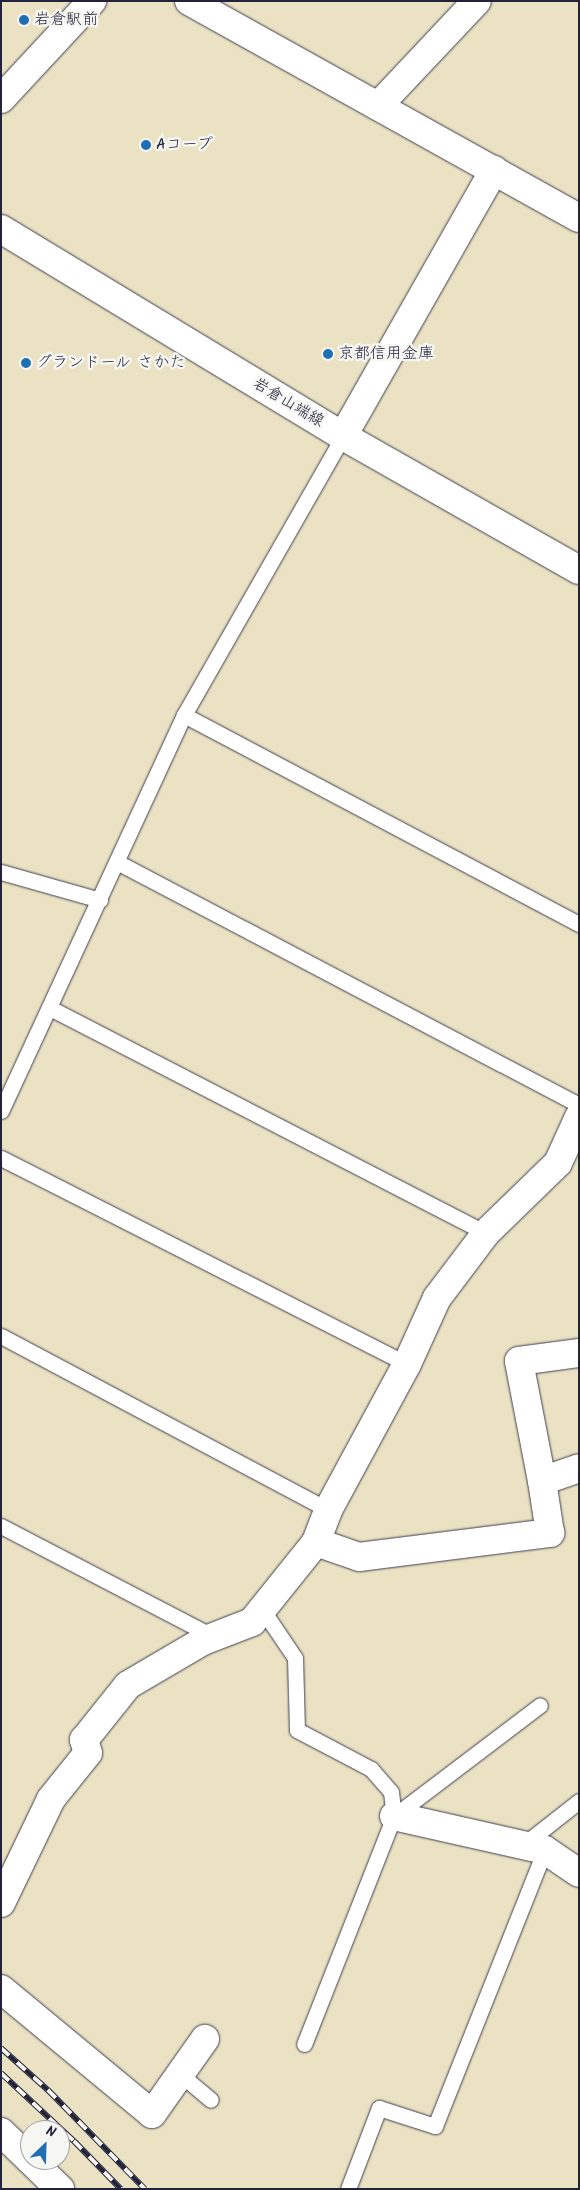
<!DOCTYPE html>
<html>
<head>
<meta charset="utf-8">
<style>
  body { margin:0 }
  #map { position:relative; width:580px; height:2190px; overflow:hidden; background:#eae2c3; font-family:Kalam,"Klee One",sans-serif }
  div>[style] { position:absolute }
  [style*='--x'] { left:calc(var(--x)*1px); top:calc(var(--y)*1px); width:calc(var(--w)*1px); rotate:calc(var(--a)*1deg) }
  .roads { filter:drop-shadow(0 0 1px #403f4f) drop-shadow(0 0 1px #403f4f) }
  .service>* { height:15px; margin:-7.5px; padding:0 7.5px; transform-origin:7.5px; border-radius:7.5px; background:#fff }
  .minor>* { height:28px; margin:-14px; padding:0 14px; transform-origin:14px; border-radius:14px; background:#fff }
  .tertiary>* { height:28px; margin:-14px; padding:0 14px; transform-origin:14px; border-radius:14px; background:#fff }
  .secondary>* { height:28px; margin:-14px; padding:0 14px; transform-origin:14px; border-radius:14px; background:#fff }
  .rail>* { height:5.5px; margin-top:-2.75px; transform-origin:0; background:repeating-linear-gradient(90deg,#f6f6f2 0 11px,#22223b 0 22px); box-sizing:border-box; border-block:1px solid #22223b }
  .dots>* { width:14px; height:14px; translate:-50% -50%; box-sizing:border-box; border:2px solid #f6f6f2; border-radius:50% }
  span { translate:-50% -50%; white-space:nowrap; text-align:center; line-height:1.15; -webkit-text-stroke:5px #f6f6f2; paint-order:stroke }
  .poi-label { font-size:16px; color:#22223b }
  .left { translate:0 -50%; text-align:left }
  .street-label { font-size:16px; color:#22223b }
  .frame { position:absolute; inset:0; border:2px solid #22223b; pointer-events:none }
  .north { position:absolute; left:20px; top:2120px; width:50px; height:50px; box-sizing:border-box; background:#f6f6f2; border:1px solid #a1a1a9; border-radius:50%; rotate:24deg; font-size:14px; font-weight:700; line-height:20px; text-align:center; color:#22223b }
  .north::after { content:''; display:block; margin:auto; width:18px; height:22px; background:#1f6fb2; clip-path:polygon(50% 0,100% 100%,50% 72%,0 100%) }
</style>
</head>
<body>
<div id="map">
  <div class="roads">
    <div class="service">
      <i style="--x:184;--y:715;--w:447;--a:27.9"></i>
      <i style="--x:117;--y:862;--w:522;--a:27.74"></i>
      <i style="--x:1;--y:872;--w:103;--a:15.8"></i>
      <i style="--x:50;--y:1008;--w:491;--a:27.3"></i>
      <i style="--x:1;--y:1111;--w:436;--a:-65.2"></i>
      <i style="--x:184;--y:715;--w:321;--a:-60.3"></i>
      <i style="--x:1;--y:1158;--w:455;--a:26.9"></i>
      <i style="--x:1;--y:1336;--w:370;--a:28"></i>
      <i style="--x:1;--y:1526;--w:240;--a:27.5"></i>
      <i style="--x:262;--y:1609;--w:59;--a:56"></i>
      <i style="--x:295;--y:1658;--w:72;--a:88.4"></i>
      <i style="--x:297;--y:1730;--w:84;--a:27.8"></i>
      <i style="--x:371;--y:1769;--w:30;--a:49"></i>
      <i style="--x:391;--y:1792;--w:24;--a:83"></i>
      <i style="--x:394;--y:1816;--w:245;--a:111.5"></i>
      <i style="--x:394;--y:1816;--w:183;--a:-37.2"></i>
      <i style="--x:523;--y:1845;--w:71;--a:-38.2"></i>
      <i style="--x:180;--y:2074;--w:40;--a:40"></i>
      <i style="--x:348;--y:2189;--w:87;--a:-69.1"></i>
      <i style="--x:379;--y:2108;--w:59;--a:17.8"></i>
      <i style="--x:435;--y:2126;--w:297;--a:-68.3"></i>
    </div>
    <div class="minor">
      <i style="--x:189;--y:1;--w:446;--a:29.1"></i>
      <i style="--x:378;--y:106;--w:144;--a:-46.7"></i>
      <i style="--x:343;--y:436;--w:306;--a:-60.4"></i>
      <i style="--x:542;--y:1481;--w:122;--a:-100.9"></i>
      <i style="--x:519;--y:1361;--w:61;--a:-7.6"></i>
      <i style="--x:316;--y:1542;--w:46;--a:19.2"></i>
      <i style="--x:359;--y:1557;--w:193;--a:-7.2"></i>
      <i style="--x:550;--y:1533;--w:53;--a:-98.7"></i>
      <i style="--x:542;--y:1481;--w:39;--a:-19"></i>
      <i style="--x:394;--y:1816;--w:155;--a:12.7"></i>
      <i style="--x:545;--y:1850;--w:41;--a:34.1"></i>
      <i style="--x:1;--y:1903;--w:115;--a:-64.3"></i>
      <i style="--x:51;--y:1799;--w:59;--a:-51.2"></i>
      <i style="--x:88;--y:1753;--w:14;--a:-107"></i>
      <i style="--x:84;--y:1740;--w:70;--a:-51.3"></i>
      <i style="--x:128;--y:1685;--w:87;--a:-30.4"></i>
      <i style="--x:203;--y:1641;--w:53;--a:-21.2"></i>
      <i style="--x:252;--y:1622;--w:102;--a:-51.3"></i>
      <i style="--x:316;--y:1542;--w:34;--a:-69"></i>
      <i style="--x:328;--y:1510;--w:166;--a:-61.6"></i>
      <i style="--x:407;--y:1364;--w:72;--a:-65.6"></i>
      <i style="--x:437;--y:1298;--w:81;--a:-53"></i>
      <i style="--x:486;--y:1233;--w:100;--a:-44.2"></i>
      <i style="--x:558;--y:1163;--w:51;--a:-65.5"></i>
      <i style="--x:1;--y:1989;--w:196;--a:39.6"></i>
      <i style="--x:152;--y:2114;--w:92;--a:-54.8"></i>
      <i style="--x:1;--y:2132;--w:40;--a:44"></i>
      <i style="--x:30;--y:2160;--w:42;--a:44"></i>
    </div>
    <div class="tertiary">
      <i style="--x:1;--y:99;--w:134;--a:-47.1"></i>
    </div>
    <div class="secondary">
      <i style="--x:1;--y:229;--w:400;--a:31.2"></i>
      <i style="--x:343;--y:436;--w:271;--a:29.6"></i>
    </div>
  </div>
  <div class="rail">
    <i style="--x:1;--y:2048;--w:63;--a:41.8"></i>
    <i style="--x:48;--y:2090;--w:139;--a:45.6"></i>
    <i style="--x:1;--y:2073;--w:100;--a:43"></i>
    <i style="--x:74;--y:2141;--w:67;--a:45.6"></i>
  </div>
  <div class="dots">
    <i style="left:24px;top:20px;background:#1f6fb2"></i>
    <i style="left:146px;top:145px;background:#1f6fb2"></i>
    <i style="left:328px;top:354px;background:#1f6fb2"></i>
    <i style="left:26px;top:363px;background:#1f6fb2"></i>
  </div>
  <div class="poi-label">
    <span class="left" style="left:34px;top:20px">岩倉駅前</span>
    <span class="left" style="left:156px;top:145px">Aコープ</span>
    <span class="left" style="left:338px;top:354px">京都信用金庫</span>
    <span class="left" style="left:36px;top:363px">グランドール さかた</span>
  </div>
  <div class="street-label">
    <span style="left:288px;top:403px;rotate:31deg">岩倉山端線</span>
  </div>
  <div class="frame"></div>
  <div class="north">N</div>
</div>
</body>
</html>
